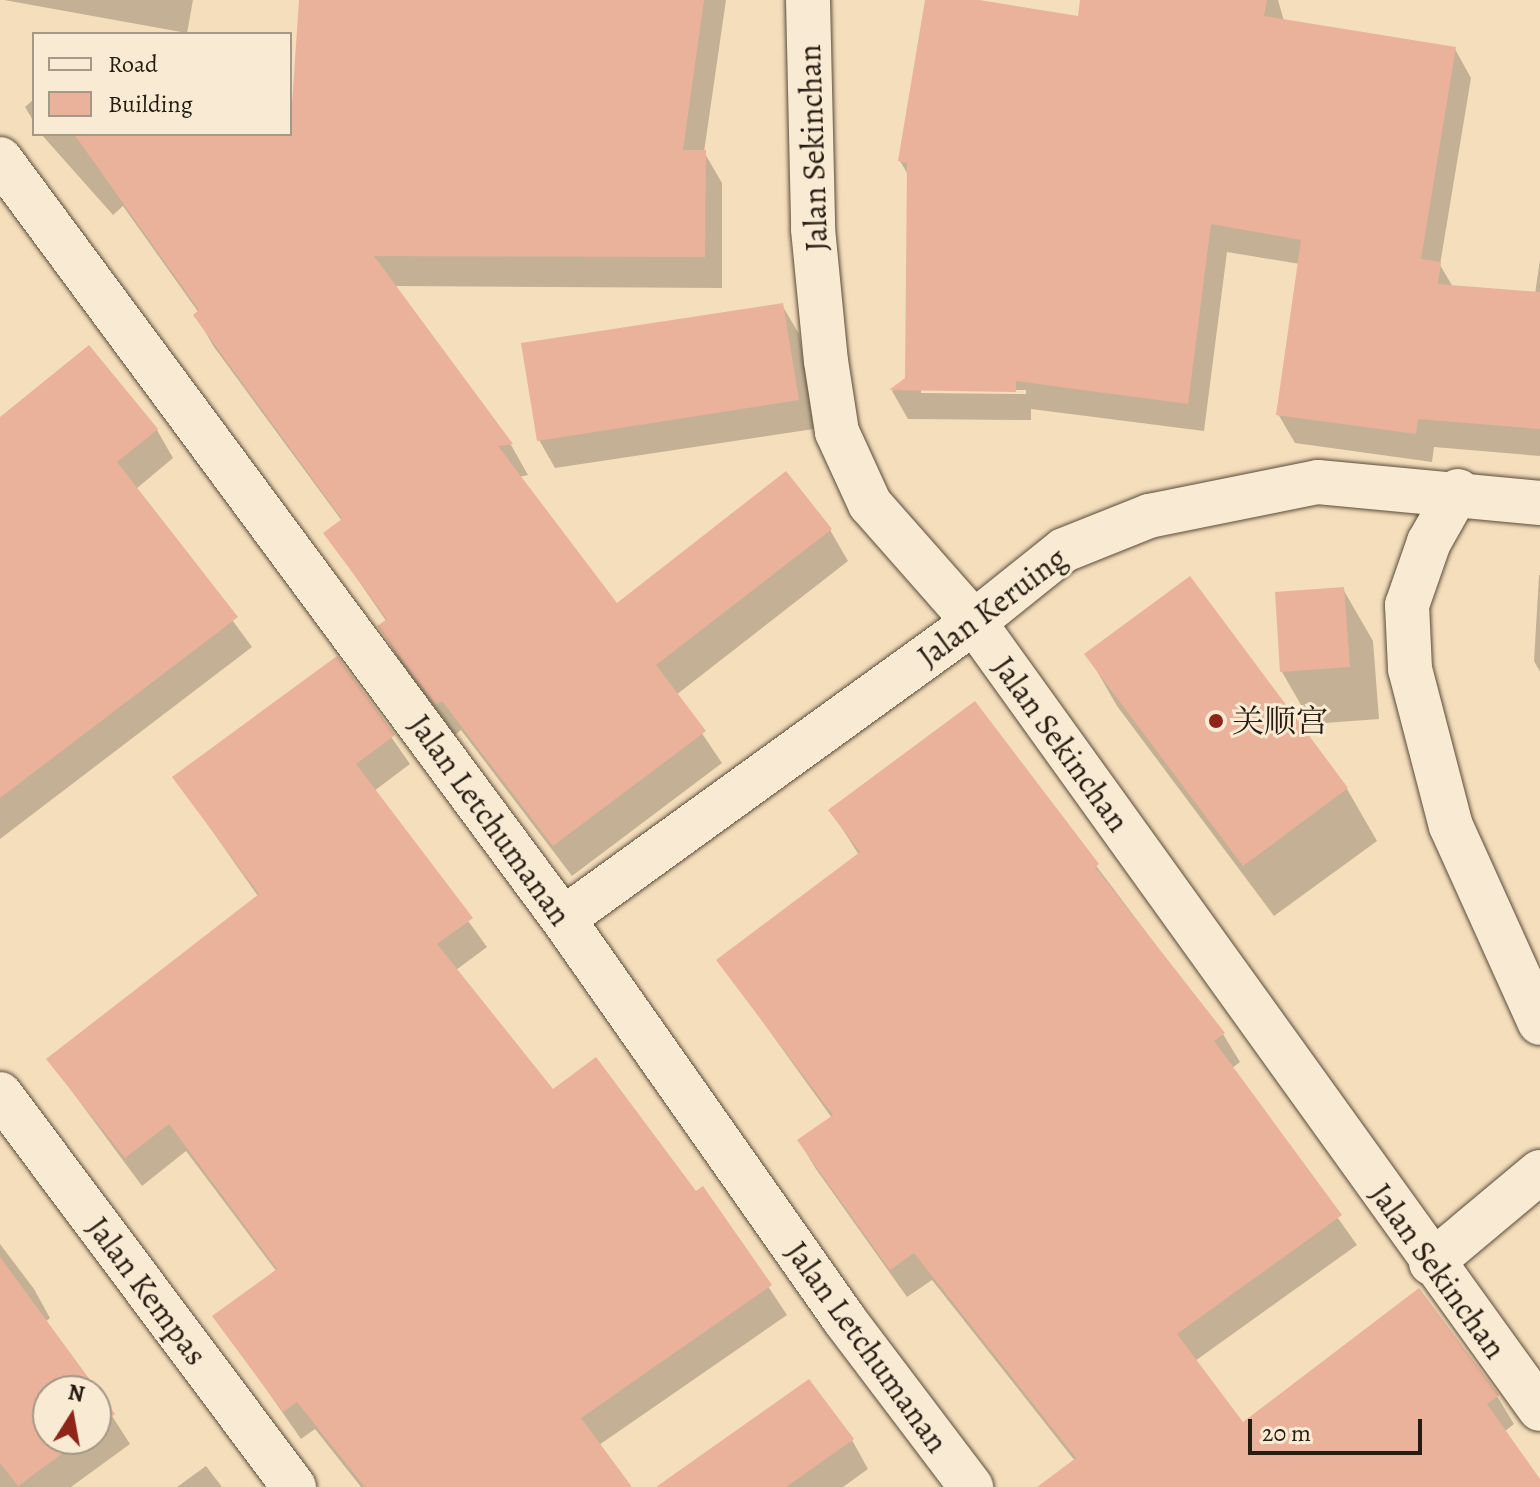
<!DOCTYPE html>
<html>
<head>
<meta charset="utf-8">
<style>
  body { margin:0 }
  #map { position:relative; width:1540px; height:1487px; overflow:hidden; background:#f5debb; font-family:Alegreya,"Noto Serif SC",serif }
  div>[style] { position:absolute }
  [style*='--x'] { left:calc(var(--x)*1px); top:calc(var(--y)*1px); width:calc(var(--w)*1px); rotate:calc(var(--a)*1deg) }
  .shadow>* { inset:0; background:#0003 }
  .building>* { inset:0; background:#eab29b }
  .roads { filter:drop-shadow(0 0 2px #5a4c3c) drop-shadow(0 0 2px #5a4c3c) }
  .minor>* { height:44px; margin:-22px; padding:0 22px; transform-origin:22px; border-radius:22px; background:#f8ead3 }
  .dots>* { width:22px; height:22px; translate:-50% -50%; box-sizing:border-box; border:4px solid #f8ead3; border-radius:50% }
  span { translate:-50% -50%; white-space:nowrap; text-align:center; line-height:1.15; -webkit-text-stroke:6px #f8ead3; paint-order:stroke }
  .street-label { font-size:32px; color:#271c12 }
  .poi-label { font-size:32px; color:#271c12 }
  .left { translate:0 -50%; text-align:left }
  .legend { position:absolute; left:32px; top:32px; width:260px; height:104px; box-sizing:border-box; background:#f8ead3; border:2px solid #a49886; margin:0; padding:10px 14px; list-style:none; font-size:24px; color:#271c12 }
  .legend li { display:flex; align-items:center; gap:16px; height:40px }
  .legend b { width:40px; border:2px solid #a49886 }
  .north { position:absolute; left:32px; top:1375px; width:80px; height:80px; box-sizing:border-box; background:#f8ead3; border:2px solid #a49886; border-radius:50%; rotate:11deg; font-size:22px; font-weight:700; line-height:32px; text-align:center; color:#271c12 }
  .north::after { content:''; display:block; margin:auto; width:28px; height:36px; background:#8f2418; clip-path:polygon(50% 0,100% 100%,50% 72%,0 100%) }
  .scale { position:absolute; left:1248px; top:1419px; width:174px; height:36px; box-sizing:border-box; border:4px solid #271c12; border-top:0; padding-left:10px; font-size:24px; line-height:28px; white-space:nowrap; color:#271c12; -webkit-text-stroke:6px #f8ead3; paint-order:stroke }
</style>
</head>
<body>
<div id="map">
  <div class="shadow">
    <i style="clip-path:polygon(4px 0,193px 0,187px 33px)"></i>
    <i style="clip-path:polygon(301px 0,726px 0,704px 152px,722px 183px,722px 288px,394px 286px,511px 445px,528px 475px,519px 477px,616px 606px,830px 530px,848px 561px,676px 695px,722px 763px,572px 876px,461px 730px,455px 735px,398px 658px,380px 627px,387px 622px,326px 534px,342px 521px,214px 347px,196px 316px,199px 313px,123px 206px,113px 215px,41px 134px,290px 134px)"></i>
    <i style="clip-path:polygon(evenodd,927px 0,967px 0,1079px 18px,1082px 0,1278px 0,1284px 21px,1455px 49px,1471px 78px,1440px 265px,1453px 287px,1535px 294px,1540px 259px,1540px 456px,1434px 447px,1432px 462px,1295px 443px,1278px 414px,1300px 264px,1227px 252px,1204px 431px,1031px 409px,1031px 420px,908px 419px,892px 391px,907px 379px,909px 176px,900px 161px,927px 0,921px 389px,1026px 390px,1026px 394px,921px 393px,921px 389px)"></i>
    <i style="clip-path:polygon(34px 99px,34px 122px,25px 107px)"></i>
    <i style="clip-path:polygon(782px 305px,799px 334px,814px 429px,555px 468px,539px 440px)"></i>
    <i style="clip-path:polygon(0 420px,157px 430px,173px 458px,136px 489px,252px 647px,0 839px)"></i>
    <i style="clip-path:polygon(1539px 575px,1540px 575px,1540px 672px,1534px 661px)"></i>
    <i style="clip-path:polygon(1189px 579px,1347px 789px,1377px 841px,1274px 916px,1117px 706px,1087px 654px)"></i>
    <i style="clip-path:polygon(1343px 589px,1373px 641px,1379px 719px,1312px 724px,1282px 672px)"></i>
    <i style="clip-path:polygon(337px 659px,410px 764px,374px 791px,487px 947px,456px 970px,553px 1092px,696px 1193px,703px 1188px,787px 1315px,599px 1445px,630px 1487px,361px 1487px,315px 1429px,301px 1439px,215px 1316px,277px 1272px,186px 1151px,142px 1186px,48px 1059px,258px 896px,175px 778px)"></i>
    <i style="clip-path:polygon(974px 704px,1223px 1034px,1240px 1062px,1232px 1068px,1357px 1245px,1195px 1361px,1243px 1424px,1497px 1396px,1514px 1424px,1504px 1432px,1540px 1487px,1040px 1487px,1075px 1461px,932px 1280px,907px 1297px,816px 1169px,799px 1141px,832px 1118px,719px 961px,859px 855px,831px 811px)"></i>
    <i style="clip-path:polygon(0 1244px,34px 1289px,50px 1318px,45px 1322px,96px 1391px,48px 1391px,48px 1439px,96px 1439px,96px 1391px,130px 1444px,71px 1487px,0 1487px)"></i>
    <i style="clip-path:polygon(852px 1440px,868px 1469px,843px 1487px,659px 1487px)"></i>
    <i style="clip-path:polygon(206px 1466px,222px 1487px,177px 1487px)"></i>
  </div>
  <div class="building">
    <i style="clip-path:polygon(299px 0,704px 0,683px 150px,706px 150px,705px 257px,374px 256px,513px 444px,498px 446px,617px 603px,786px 471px,832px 529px,656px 665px,706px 731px,553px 846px,442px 701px,436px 705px,377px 626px,387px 619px,323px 533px,342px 519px,193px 315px,199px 310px,74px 134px,290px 134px)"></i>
    <i style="clip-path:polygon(925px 0,979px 0,1078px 16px,1080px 0,1267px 0,1264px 16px,1456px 47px,1421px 259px,1441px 262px,1438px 284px,1540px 292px,1540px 429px,1418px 419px,1416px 434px,1276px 415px,1301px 240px,1211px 224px,1188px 404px,1016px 381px,1016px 392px,889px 390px,905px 378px,907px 163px,898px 161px)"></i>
    <i style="clip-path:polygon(783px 303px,799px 400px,537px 441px,521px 343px)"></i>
    <i style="clip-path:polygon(89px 345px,158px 429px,117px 462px,238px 617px,0 798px,0 417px)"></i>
    <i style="clip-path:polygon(1190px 576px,1348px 788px,1243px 866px,1084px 654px)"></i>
    <i style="clip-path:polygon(1344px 587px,1350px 667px,1280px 672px,1275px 592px)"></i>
    <i style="clip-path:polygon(337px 656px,395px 735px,356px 764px,473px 918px,437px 944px,553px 1089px,596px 1057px,696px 1191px,703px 1186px,772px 1285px,581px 1418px,632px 1487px,365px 1487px,297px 1402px,283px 1412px,212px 1316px,277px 1269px,169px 1124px,125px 1158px,46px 1059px,259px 894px,172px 777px)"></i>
    <i style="clip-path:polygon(975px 701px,1099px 864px,1095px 867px,1225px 1033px,1214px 1041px,1342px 1215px,1177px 1334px,1243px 1422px,1419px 1288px,1499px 1395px,1487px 1404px,1540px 1479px,1540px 1487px,1037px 1487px,1076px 1458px,914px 1253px,890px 1270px,797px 1140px,833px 1115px,716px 960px,860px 852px,828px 810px)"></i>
    <i style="clip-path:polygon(0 1257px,115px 1414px,96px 1428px,96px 1391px,48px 1391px,48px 1439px,82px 1439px,18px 1486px,0 1463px)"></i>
    <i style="clip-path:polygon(809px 1379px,854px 1439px,786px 1487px,656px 1487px)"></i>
  </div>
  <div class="roads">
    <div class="minor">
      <i style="--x:808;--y:0;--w:229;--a:88.7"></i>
      <i style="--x:813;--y:229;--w:133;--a:84.4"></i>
      <i style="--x:826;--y:361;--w:72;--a:81.2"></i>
      <i style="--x:837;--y:432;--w:79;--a:65.4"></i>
      <i style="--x:870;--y:504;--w:157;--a:48.6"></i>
      <i style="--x:974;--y:622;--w:969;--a:54.28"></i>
      <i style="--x:0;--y:159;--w:946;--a:53.47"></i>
      <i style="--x:563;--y:919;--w:489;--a:54.9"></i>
      <i style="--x:844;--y:1319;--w:211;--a:52.9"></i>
      <i style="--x:1458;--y:491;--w:59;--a:119.6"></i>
      <i style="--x:1429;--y:542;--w:67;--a:109.2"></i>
      <i style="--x:1407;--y:605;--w:64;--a:87.3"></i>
      <i style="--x:1410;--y:669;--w:162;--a:75.4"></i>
      <i style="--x:1451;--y:826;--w:216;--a:65.7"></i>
      <i style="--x:563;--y:919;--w:507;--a:-35.85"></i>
      <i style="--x:974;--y:622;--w:115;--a:-38.7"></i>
      <i style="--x:1064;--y:550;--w:92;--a:-21.8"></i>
      <i style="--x:1149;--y:516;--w:172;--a:-11.4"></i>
      <i style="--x:1318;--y:482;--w:223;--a:5.4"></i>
      <i style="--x:0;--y:1094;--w:491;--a:53.2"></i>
      <i style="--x:1431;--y:1263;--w:142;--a:-39.9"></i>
    </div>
  </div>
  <div class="dots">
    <i style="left:1216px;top:721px;background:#8f2418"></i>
  </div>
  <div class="street-label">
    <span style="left:813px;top:148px;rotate:-92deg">Jalan Sekinchan</span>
    <span style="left:992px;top:607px;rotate:-37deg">Jalan Keruing</span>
    <span style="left:1061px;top:744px;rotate:54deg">Jalan Sekinchan</span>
    <span style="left:490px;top:820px;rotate:54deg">Jalan Letchumanan</span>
    <span style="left:1438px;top:1271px;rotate:54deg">Jalan Sekinchan</span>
    <span style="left:147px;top:1291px;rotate:53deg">Jalan Kempas</span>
    <span style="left:867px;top:1347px;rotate:54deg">Jalan Letchumanan</span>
  </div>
  <div class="poi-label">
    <span class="left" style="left:1232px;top:721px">关顺宫</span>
  </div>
  <ul class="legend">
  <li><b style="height:10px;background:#f8ead3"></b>Road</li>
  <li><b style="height:22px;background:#eab29b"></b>Building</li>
  </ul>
  <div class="north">N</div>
  <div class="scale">20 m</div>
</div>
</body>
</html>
